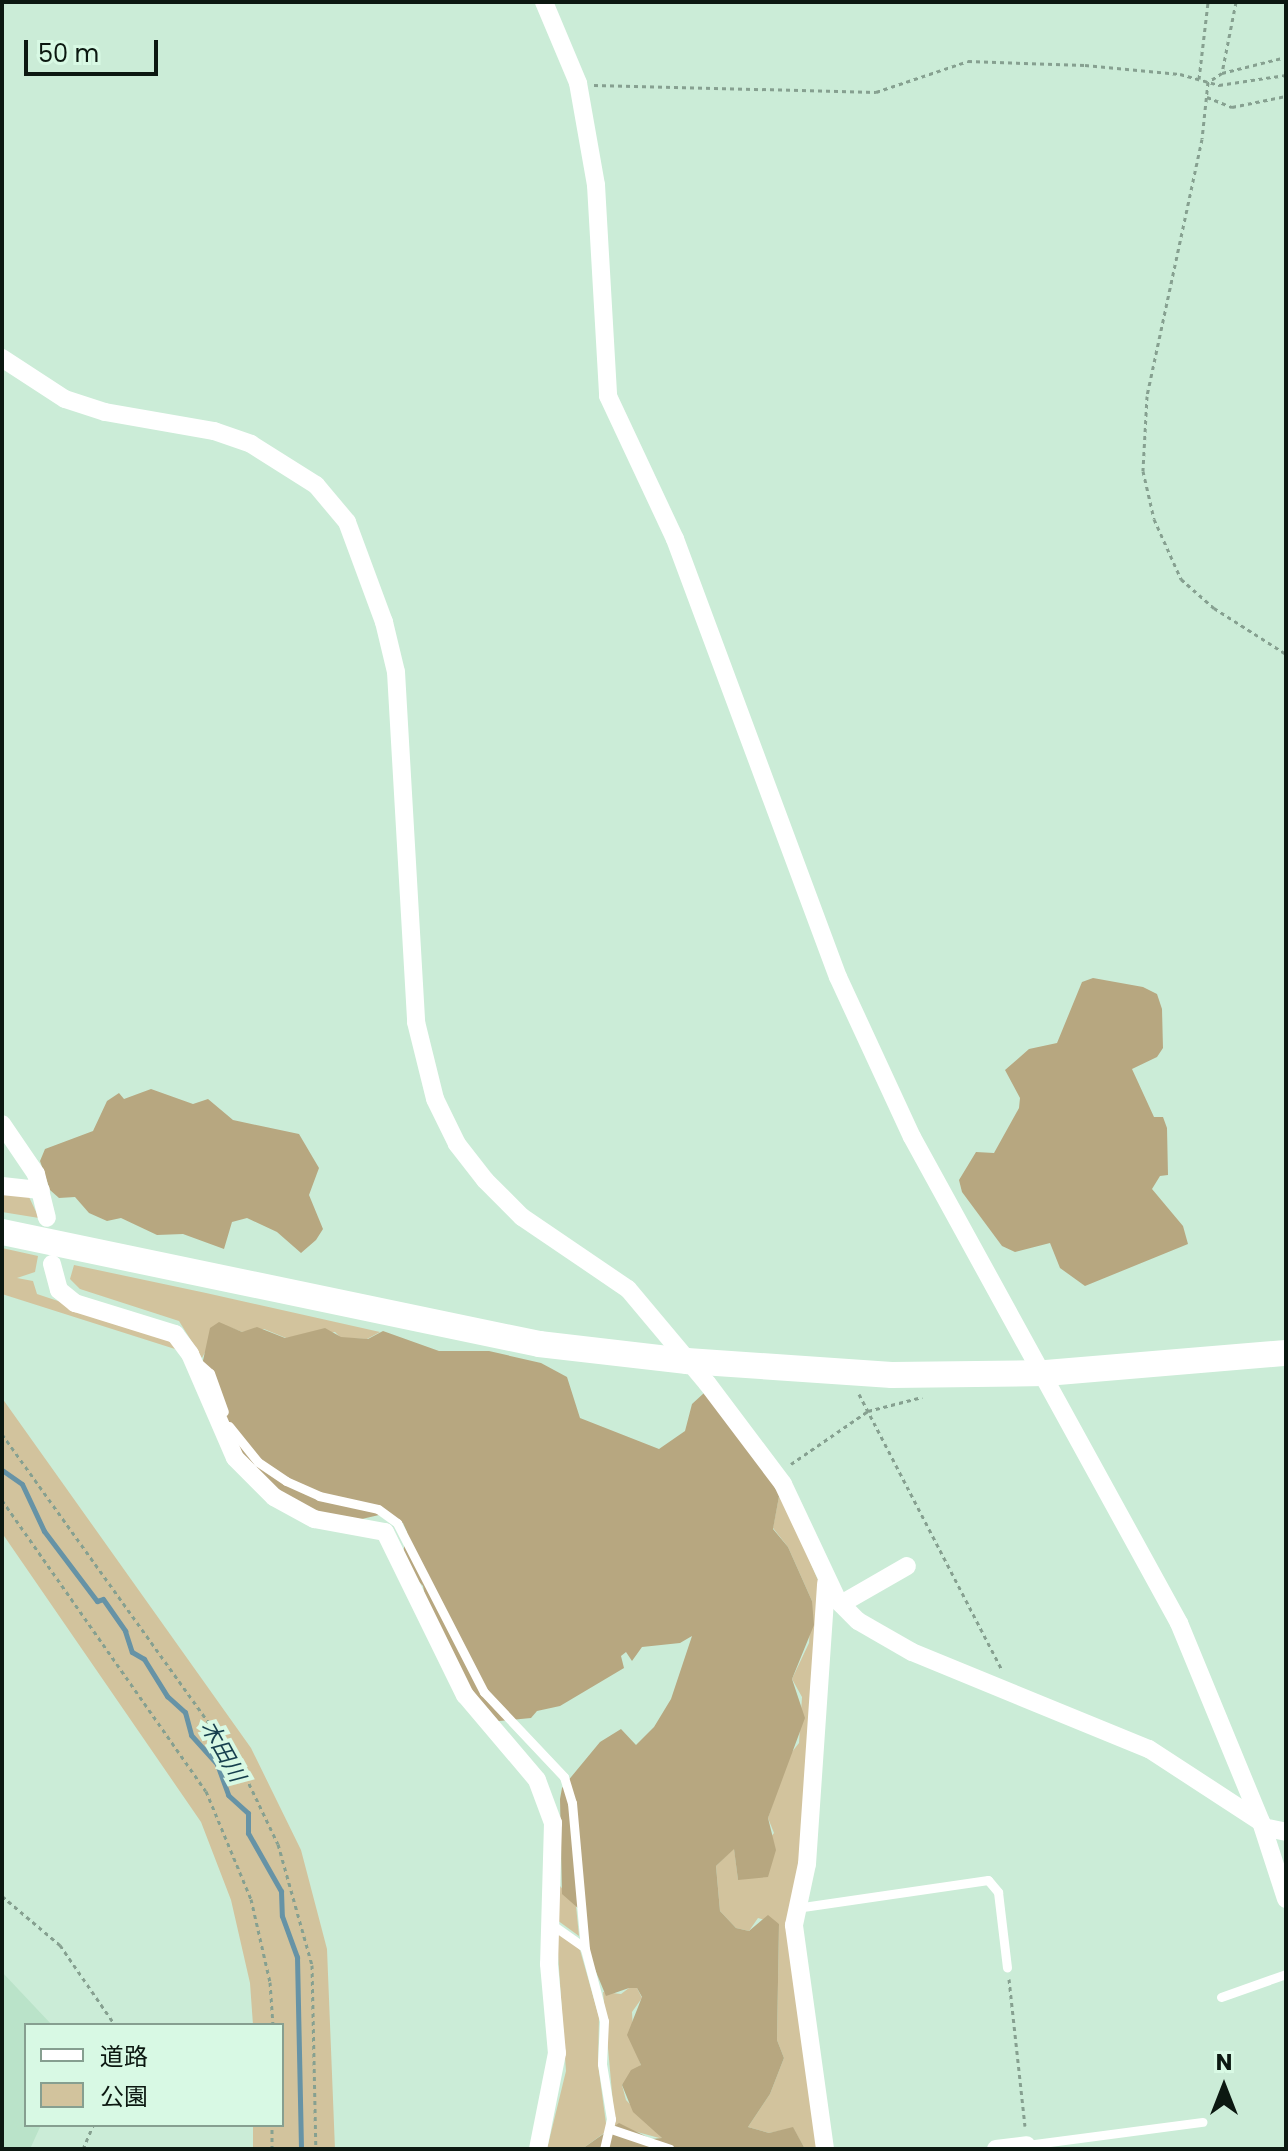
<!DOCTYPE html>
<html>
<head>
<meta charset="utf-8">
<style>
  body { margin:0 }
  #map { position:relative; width:1288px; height:2151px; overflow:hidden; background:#cbecd7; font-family:Poppins,"Noto Sans JP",sans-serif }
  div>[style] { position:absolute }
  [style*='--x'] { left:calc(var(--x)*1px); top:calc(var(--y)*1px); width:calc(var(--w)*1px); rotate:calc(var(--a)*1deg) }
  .built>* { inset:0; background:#bae3c9 }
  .green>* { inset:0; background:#d2c39d }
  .forest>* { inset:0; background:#b7a780 }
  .stream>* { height:5px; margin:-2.5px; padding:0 2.5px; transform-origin:2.5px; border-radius:2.5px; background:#6693a6 }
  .path>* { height:3px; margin-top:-1.5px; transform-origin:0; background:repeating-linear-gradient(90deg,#86a090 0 4px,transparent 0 8px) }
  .lane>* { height:9px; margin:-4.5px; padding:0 4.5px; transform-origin:4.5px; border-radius:4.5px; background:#fff }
  .street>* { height:18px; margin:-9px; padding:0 9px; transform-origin:9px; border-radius:9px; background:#fff }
  .secondary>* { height:26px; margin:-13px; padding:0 13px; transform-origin:13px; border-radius:13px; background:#fff }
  span { translate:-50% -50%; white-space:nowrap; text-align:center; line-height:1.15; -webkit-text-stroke:8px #d8f9e4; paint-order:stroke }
  .water-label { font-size:22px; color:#143d4c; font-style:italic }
  .frame { position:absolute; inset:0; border:4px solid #0c1811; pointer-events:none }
  .legend { position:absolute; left:24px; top:2023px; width:260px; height:104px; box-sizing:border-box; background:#d8f9e4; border:2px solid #869f90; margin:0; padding:10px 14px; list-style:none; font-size:24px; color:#0c1811 }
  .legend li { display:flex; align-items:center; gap:16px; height:40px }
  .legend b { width:40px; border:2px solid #869f90 }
  .north { position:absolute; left:1184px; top:2047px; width:80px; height:80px; -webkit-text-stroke:6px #d8f9e4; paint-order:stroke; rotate:0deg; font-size:22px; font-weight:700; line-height:32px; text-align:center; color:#0c1811 }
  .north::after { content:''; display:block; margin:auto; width:28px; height:36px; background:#0c1811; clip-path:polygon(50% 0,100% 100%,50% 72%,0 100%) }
  .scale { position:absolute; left:24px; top:40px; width:134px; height:36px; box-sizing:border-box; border:4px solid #0c1811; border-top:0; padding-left:10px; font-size:24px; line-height:28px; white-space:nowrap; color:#0c1811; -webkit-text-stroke:6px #d8f9e4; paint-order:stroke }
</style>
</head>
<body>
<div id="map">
  <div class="built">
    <i style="clip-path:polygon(2px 1972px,52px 2025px,26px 2025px,26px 2125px,41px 2125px,30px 2149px,2px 2149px)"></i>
  </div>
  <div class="green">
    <i style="clip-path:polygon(2px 1192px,29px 1197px,39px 1218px,2px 1212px)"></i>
    <i style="clip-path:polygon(2px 1248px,38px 1256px,35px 1272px,17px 1278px,33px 1281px,37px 1294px,166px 1337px,185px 1358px,175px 1349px,2px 1294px)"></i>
    <i style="clip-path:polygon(74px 1265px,206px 1293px,380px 1332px,367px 1339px,341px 1338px,335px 1332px,286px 1338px,264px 1329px,242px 1332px,229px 1327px,211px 1341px,202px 1358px,179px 1321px,80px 1289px,70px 1279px)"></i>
    <i style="clip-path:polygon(2px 1398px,251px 1748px,301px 1850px,327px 1949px,335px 2149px,253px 2149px,253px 2125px,282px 2125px,282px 2025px,253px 2025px,250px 1983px,231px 1900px,201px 1822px,2px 1533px)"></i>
    <i style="clip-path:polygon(780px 1491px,820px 1585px,798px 1894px,822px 2149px,805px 2149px,793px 2128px,769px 2133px,748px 2127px,770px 2094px,784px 2058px,777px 2040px,779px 1924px,758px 1918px,749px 1931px,736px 1928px,720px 1911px,716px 1866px,734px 1848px,738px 1880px,774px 1833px,768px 1818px,788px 1757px,799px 1743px,802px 1697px,792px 1679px,809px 1643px,812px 1601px,788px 1547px,773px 1528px)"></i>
    <i style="clip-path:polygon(560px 1886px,576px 1906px,579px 1936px,557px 1920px)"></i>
    <i style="clip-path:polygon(560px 1932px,580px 1950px,599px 2017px,598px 2064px,607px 2131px,582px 2149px,547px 2149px,566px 2071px,557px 1939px)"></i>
    <i style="clip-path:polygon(629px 1988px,637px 1988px,642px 1998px,632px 2012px,634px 2047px,641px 2065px,622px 2085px,626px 2100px,663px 2139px,615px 2126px,603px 1992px,621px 1994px)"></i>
  </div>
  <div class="forest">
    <i style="clip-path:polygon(1093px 978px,1143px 987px,1157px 994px,1162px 1009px,1163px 1048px,1157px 1057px,1132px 1069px,1154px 1117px,1163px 1117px,1167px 1128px,1168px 1175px,1160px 1176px,1152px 1189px,1183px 1226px,1188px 1244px,1085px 1286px,1060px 1268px,1050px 1243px,1015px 1252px,1002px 1246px,962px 1192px,959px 1180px,976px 1152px,994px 1153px,1019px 1108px,1020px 1098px,1005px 1070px,1029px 1049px,1057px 1043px,1082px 982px)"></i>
    <i style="clip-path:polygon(151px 1089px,193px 1104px,208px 1099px,233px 1120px,299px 1134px,319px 1168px,309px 1195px,323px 1229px,316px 1240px,301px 1253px,277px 1232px,247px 1218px,232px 1222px,224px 1249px,183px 1234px,157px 1235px,121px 1218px,107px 1221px,89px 1213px,75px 1197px,59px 1198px,50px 1190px,40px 1161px,45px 1149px,93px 1131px,107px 1101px,119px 1093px,124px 1099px)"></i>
    <i style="clip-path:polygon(219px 1322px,242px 1332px,257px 1327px,285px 1338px,325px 1328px,341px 1337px,368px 1339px,383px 1331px,439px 1351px,489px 1351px,541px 1363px,567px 1377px,580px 1418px,659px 1449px,685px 1431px,692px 1404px,704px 1393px,780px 1491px,773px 1529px,788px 1547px,812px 1601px,814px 1625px,792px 1679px,805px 1718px,768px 1818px,776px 1850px,768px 1877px,738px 1880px,734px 1849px,716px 1866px,720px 1911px,736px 1928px,749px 1931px,768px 1915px,779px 1924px,777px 2040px,784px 2058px,770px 2094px,748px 2127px,769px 2133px,793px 2127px,805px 2149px,582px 2149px,619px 2123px,651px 2139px,662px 2138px,633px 2112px,622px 2085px,631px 2070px,641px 2065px,627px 2035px,642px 1997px,637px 1988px,629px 1988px,606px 1996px,584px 1943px,579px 1909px,562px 1894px,560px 1799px,562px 1788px,600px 1742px,621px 1729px,636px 1745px,654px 1727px,671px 1699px,692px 1636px,680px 1643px,642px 1647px,632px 1661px,626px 1652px,621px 1656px,624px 1668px,560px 1706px,537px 1711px,531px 1718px,489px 1722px,430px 1624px,423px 1586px,401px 1563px,407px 1532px,403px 1523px,379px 1515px,349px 1522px,256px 1490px,201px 1370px,210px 1328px)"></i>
  </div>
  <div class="stream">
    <i style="--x:2;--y:1470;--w:24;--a:35"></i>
    <i style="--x:22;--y:1484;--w:52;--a:64.9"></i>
    <i style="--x:44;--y:1531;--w:88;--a:52.9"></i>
    <i style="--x:97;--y:1601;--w:6;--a:-18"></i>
    <i style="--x:103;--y:1599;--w:39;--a:55"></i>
    <i style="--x:125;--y:1631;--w:22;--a:72"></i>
    <i style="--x:132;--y:1652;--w:14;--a:30"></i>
    <i style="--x:144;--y:1659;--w:44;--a:58.1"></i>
    <i style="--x:167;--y:1696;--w:24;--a:42"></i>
    <i style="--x:185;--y:1712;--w:24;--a:75"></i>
    <i style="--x:191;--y:1735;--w:39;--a:48"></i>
    <i style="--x:217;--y:1764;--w:33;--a:70"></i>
    <i style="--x:228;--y:1795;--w:27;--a:42"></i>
    <i style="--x:248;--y:1813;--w:20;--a:90"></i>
    <i style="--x:248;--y:1833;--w:67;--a:60.4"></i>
    <i style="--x:281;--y:1891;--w:25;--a:88"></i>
    <i style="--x:282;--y:1916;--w:44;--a:69.9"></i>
    <i style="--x:297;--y:1957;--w:192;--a:88.8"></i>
  </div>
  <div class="path">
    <i style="--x:1236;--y:2;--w:72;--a:101.2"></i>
    <i style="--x:1222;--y:73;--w:17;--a:147"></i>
    <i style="--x:1208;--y:82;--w:57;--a:96"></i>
    <i style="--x:1202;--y:139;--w:263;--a:102.1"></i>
    <i style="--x:1147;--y:396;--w:75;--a:93.1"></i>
    <i style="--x:1143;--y:471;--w:49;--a:77.1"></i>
    <i style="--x:1154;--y:519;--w:66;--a:65.8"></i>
    <i style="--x:1181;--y:579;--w:44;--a:41.3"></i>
    <i style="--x:1214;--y:608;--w:85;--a:32.6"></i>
    <i style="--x:1222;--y:73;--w:66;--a:-14"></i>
    <i style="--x:1199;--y:79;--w:78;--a:-83.3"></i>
    <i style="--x:594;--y:85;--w:282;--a:1.4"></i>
    <i style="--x:876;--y:92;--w:97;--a:-18.6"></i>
    <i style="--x:968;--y:61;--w:117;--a:2"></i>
    <i style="--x:1085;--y:65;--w:95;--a:5.4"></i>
    <i style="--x:1180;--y:74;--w:41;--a:15.8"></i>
    <i style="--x:1219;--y:85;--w:68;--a:-8.5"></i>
    <i style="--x:1207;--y:97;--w:27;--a:22"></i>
    <i style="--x:1232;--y:107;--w:55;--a:-11.5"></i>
    <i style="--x:859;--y:1394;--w:309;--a:62.6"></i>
    <i style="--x:2;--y:1434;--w:412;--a:54.4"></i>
    <i style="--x:242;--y:1769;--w:83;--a:64.4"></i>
    <i style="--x:278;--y:1844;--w:126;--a:74.3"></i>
    <i style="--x:312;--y:1965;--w:184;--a:88.8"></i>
    <i style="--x:791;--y:1464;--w:93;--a:-34.5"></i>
    <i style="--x:868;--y:1411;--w:56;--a:-14.5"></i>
    <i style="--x:2;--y:1500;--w:355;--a:55"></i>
    <i style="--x:206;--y:1791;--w:117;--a:67.4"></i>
    <i style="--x:251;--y:1899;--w:85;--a:77.1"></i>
    <i style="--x:270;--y:1982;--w:43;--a:86"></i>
    <i style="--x:2;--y:1896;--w:76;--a:40.2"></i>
    <i style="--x:60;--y:1945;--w:97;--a:55.5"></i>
    <i style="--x:1009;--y:1979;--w:148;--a:83.8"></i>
    <i style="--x:83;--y:2149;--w:26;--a:-67"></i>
    <i style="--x:272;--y:2149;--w:24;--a:-90"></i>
  </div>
  <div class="lane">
    <i style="--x:196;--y:1361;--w:18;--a:41"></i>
    <i style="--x:210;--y:1373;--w:41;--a:70.3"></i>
    <i style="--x:229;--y:1426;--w:46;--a:51.1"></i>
    <i style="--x:258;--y:1462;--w:34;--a:34"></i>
    <i style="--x:286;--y:1481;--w:36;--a:24"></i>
    <i style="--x:319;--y:1496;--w:60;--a:12.4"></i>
    <i style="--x:378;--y:1509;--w:24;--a:36"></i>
    <i style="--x:397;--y:1523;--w:190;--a:62.8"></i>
    <i style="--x:484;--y:1692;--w:117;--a:46.7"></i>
    <i style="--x:564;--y:1777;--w:27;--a:73"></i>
    <i style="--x:572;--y:1803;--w:147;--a:84.9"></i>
    <i style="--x:585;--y:1949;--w:74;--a:75.2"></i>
    <i style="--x:604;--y:2021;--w:43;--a:92.7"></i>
    <i style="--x:602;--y:2064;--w:56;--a:80.7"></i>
    <i style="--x:611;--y:2119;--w:31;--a:103"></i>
    <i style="--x:796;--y:1908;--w:194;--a:-8.3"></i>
    <i style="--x:988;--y:1880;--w:16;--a:50"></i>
    <i style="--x:998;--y:1892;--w:76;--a:83.2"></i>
    <i style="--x:551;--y:1924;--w:39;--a:35"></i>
    <i style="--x:1221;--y:1997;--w:69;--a:-19.5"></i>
    <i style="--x:611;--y:2129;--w:62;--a:18.7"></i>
    <i style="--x:1027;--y:2145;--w:177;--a:-7.5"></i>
  </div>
  <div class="street">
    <i style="--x:544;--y:2;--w:88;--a:67.2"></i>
    <i style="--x:578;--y:83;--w:104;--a:80"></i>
    <i style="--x:596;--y:185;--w:211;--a:86.7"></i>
    <i style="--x:608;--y:396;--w:158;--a:64.9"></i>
    <i style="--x:675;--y:539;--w:467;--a:69.6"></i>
    <i style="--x:838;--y:977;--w:176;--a:65.2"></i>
    <i style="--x:912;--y:1137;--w:555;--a:61.22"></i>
    <i style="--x:1179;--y:1623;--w:215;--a:67.6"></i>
    <i style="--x:1261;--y:1822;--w:81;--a:72"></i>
    <i style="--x:2;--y:358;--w:75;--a:33.1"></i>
    <i style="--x:65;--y:399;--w:42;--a:18"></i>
    <i style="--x:105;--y:412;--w:111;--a:9.9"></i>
    <i style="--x:214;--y:431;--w:39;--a:19"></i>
    <i style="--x:251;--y:444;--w:77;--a:32.2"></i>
    <i style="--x:316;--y:485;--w:48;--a:50"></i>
    <i style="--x:347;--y:522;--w:107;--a:69.7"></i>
    <i style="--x:384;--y:622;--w:51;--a:76.5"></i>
    <i style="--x:396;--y:672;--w:351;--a:86.7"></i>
    <i style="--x:416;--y:1022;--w:79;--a:76.1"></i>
    <i style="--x:435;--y:1099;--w:50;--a:63.9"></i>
    <i style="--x:457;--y:1144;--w:46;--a:52.1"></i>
    <i style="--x:485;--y:1180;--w:52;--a:45"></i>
    <i style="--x:522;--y:1217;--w:128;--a:34.2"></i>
    <i style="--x:628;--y:1289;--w:123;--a:50"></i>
    <i style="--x:707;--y:1383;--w:126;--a:53"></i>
    <i style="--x:783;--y:1484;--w:129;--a:64.8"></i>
    <i style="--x:838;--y:1601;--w:28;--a:45"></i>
    <i style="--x:858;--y:1621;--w:62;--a:29.9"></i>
    <i style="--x:912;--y:1652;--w:256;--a:22.3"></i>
    <i style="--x:1149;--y:1749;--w:134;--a:33.1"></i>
    <i style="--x:2;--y:1124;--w:60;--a:55.8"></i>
    <i style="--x:36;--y:1174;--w:45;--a:76"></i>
    <i style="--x:2;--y:1186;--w:39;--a:6"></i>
    <i style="--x:52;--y:1264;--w:27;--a:75"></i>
    <i style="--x:59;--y:1290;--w:21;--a:39"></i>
    <i style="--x:75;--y:1303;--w:105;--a:17.2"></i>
    <i style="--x:175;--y:1334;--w:25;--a:53"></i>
    <i style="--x:190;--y:1354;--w:113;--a:66.6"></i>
    <i style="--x:235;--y:1458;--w:55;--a:45"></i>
    <i style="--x:274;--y:1497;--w:46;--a:28.8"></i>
    <i style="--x:314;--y:1519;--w:72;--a:10.4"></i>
    <i style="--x:385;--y:1532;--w:182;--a:63.9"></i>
    <i style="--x:465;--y:1695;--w:111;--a:49.7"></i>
    <i style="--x:537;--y:1780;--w:46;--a:69.6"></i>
    <i style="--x:553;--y:1823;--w:141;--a:91.6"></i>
    <i style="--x:549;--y:1964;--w:89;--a:84.9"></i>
    <i style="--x:557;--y:2053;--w:98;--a:101.2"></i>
    <i style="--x:841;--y:1604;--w:76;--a:-29.9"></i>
    <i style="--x:1263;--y:1827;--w:24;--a:12"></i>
    <i style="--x:825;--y:2149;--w:226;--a:-97.9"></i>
    <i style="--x:794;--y:1925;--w:62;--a:-78"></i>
    <i style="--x:807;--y:1864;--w:281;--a:-86.1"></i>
    <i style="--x:996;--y:2149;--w:31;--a:-7"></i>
  </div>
  <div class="secondary">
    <i style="--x:2;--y:1232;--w:549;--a:11.78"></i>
    <i style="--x:539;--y:1344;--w:149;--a:6.6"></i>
    <i style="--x:687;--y:1361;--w:205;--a:3.9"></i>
    <i style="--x:892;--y:1375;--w:154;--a:-0.7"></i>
    <i style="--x:1046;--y:1373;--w:241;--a:-4.8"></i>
  </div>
  <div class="water-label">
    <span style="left:223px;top:1751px;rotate:61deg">木田川</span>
  </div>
  <div class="frame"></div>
  <ul class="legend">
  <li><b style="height:10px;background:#fff"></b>道路</li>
  <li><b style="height:22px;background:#d2c39d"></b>公園</li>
  </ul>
  <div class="north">N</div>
  <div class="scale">50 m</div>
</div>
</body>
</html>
